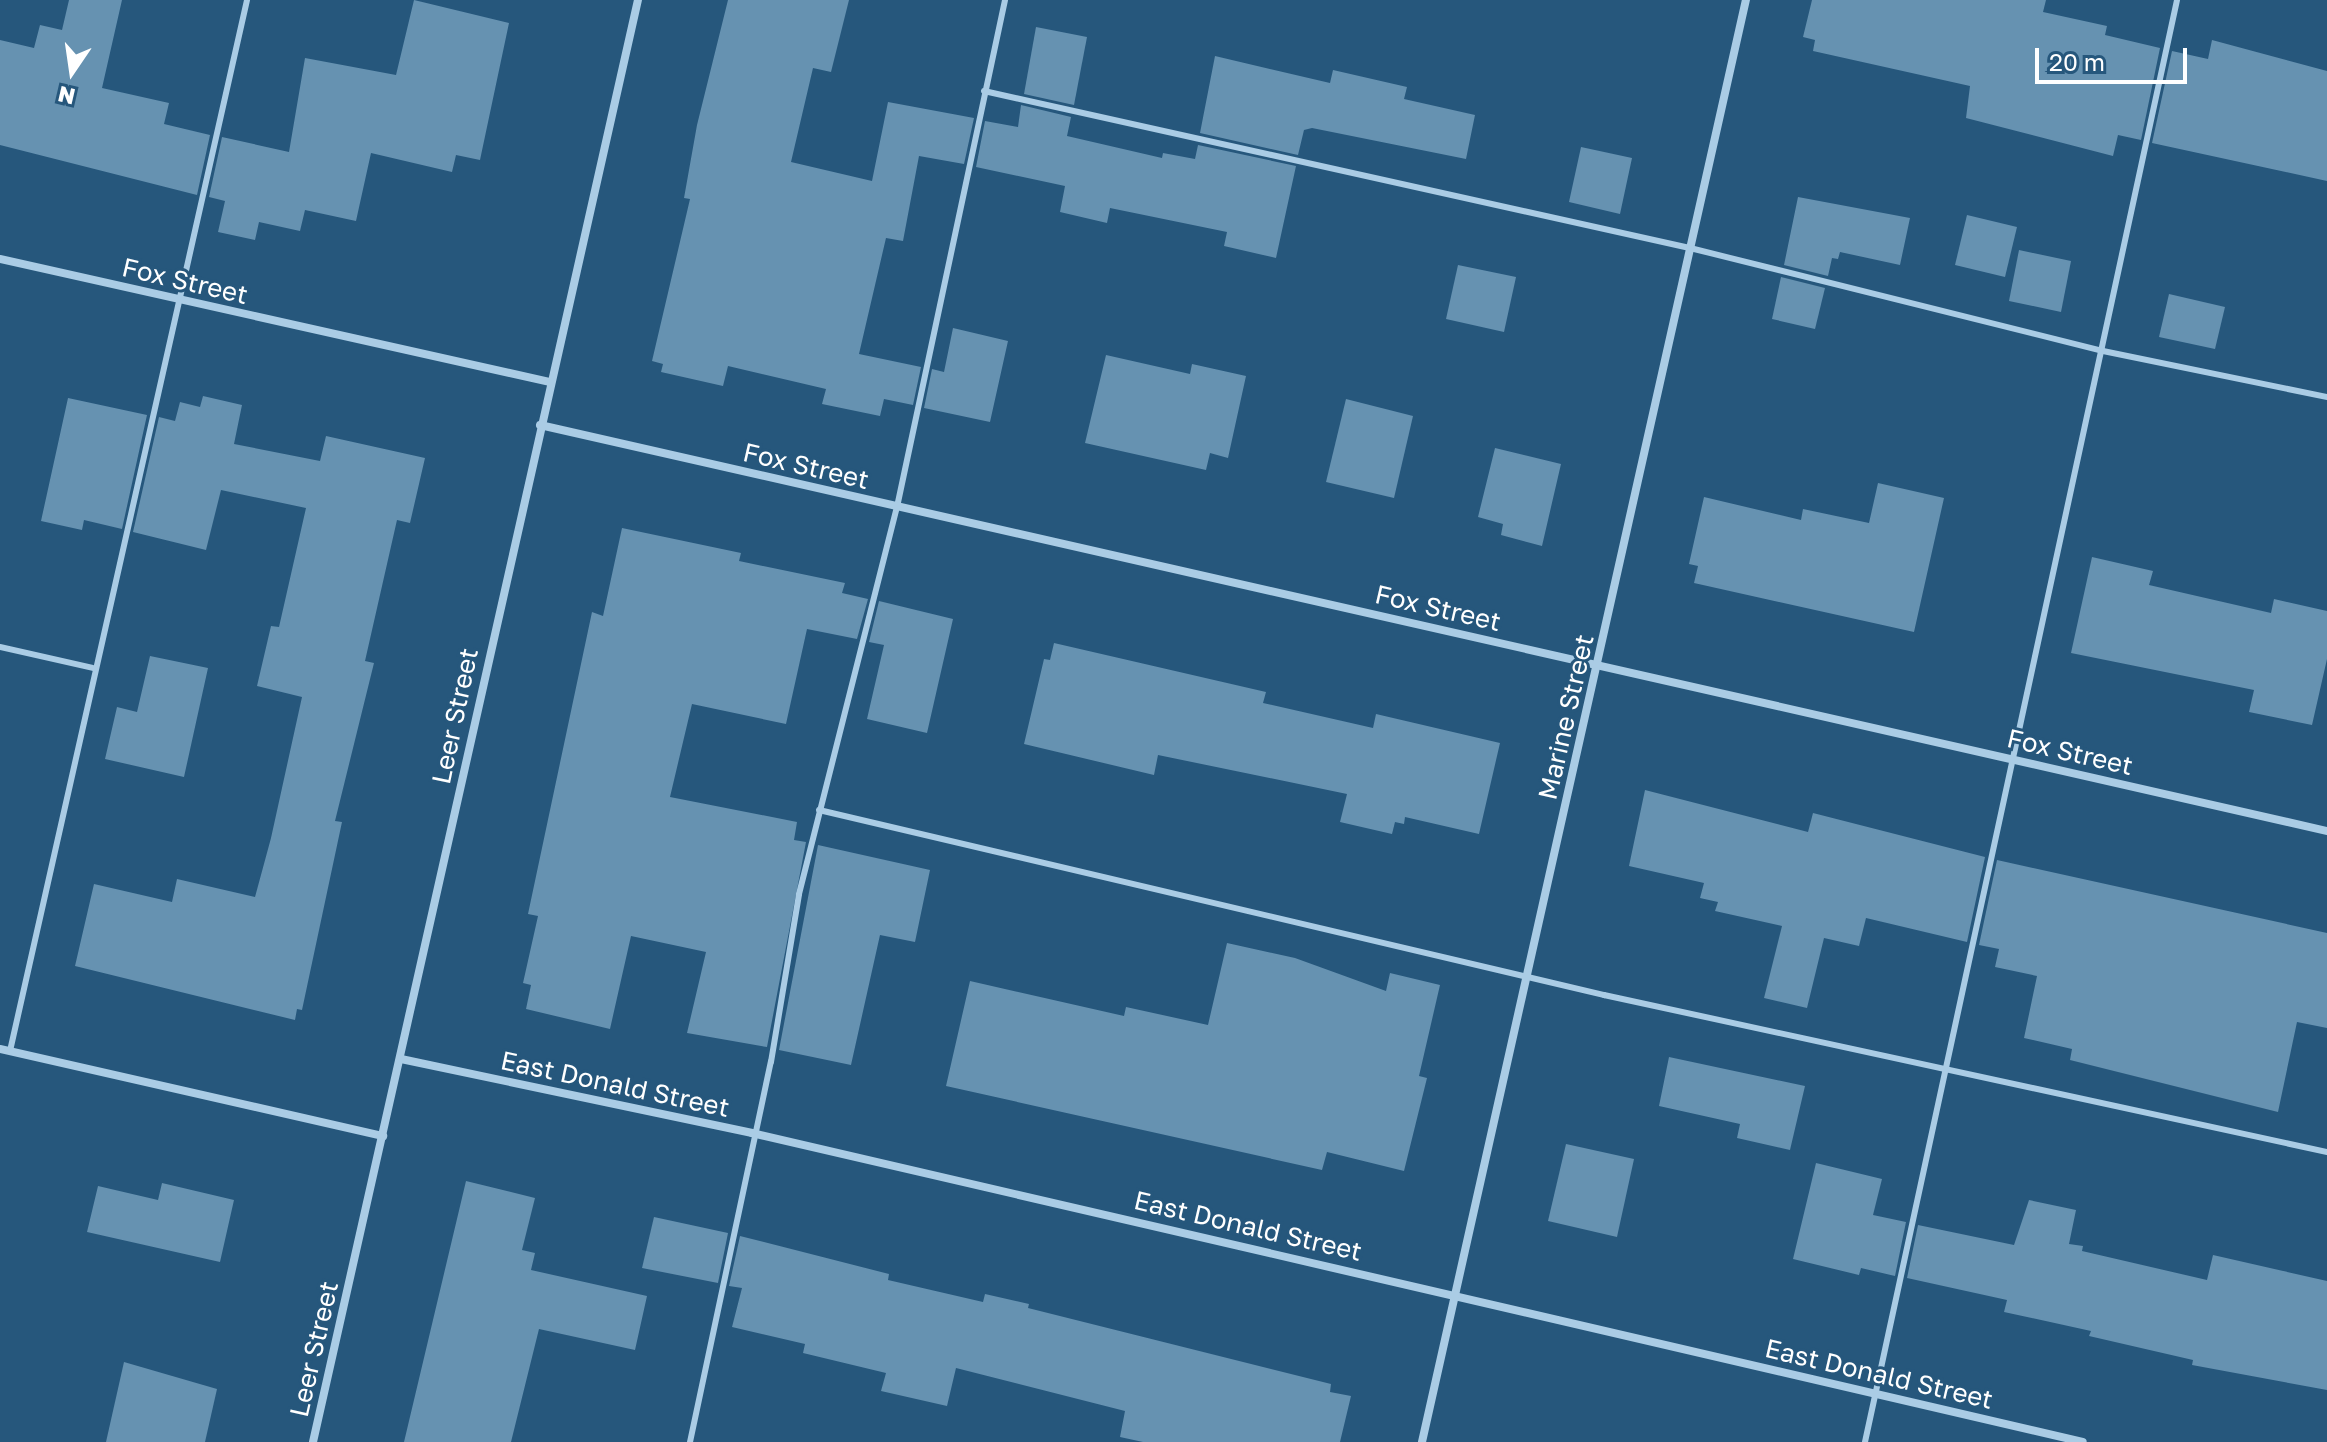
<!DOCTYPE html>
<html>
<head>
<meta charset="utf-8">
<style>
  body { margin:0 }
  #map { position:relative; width:2327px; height:1442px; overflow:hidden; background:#26577c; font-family:"Golos Text",sans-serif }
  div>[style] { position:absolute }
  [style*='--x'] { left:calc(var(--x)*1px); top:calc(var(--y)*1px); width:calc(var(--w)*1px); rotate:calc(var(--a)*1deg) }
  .building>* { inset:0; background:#6692b1 }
  .lane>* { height:6px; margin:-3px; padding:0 3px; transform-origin:3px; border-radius:3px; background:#aacce5 }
  .street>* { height:8px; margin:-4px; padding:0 4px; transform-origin:4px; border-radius:4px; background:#aacce5 }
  span { translate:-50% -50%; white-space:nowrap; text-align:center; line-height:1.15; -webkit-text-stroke:6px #26577c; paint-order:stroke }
  .street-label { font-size:26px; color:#fff }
  .north { position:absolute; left:32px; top:32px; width:80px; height:80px; -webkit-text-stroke:6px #26577c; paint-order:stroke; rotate:193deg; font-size:22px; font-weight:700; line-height:32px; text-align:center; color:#fff }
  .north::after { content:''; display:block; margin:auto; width:28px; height:36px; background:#fff; clip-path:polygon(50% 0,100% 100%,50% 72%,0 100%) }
  .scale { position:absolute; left:2035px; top:48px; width:152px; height:36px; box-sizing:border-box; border:4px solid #fff; border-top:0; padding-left:10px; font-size:24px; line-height:28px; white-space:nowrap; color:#fff; -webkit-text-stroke:6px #26577c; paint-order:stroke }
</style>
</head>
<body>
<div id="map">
  <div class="building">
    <i style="clip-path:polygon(69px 0,122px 0,102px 88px,169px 103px,164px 124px,210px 135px,197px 195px,0 145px,0 40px,34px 48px,40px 25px,62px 30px)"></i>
    <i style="clip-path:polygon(414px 0,509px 23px,480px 160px,456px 155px,452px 172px,371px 153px,356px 221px,305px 210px,300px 231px,259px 222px,255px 240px,218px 232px,225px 201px,209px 197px,222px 137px,289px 152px,305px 58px,396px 75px)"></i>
    <i style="clip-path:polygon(728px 0,849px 0,831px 72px,813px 68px,791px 162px,872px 181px,888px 102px,974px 118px,964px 164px,919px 156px,903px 241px,886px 238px,859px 354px,921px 367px,913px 405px,884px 399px,880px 416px,822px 404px,826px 389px,728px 366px,723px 386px,661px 372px,663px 364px,652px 361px,690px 199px,684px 198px,697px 125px)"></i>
    <i style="clip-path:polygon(1812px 0,2046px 0,2043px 12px,2107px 26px,2105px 35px,2160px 48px,2141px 140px,2118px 135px,2113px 156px,1966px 118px,1970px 86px,1813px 51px,1815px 40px,1803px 37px)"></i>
    <i style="clip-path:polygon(1036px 27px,1087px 37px,1074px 105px,1024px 94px)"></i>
    <i style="clip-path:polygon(2212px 40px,2327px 71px,2327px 181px,2152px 143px,2172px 51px,2208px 59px)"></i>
    <i style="clip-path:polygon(1215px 56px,1330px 83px,1333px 70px,1407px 87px,1404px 99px,1475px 115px,1466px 159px,1312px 128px,1304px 130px,1298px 155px,1200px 133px)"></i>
    <i style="clip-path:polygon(1021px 105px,1071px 117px,1067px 136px,1162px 158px,1163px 153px,1195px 159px,1198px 145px,1296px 166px,1276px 258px,1224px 246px,1227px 232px,1110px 208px,1107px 223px,1060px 212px,1065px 186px,976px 167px,985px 121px,1018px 127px)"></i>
    <i style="clip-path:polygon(1581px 147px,1632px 158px,1620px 214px,1569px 202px)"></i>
    <i style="clip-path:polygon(1798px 197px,1910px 218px,1900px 265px,1840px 252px,1838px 259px,1832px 258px,1828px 276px,1784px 265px)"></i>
    <i style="clip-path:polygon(1967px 215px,2017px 227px,2005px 277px,1955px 265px)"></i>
    <i style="clip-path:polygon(2019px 250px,2071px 261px,2061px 312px,2009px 301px)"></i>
    <i style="clip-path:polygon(1458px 265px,1516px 277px,1504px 332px,1446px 319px)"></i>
    <i style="clip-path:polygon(1781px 277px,1825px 288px,1815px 329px,1772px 319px)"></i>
    <i style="clip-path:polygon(2169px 294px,2225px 307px,2215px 349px,2159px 337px)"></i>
    <i style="clip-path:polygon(953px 328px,1008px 341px,990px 422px,924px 408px,932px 369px,944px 372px)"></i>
    <i style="clip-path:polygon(1106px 355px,1190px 374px,1192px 364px,1246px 376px,1228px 458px,1210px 453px,1206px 470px,1085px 443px)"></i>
    <i style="clip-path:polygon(203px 396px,242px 405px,234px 444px,320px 461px,326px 436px,425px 458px,410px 523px,397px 520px,365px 661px,374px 663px,335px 821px,342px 822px,302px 1010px,297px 1009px,295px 1020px,75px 966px,94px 884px,172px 902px,177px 879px,255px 897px,271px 838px,302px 697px,257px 686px,271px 626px,279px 627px,306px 508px,221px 490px,206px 550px,133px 532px,159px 417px,175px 421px,180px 402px,200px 407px)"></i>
    <i style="clip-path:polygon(68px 398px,147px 415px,122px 529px,84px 520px,82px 530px,41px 521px)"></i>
    <i style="clip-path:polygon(1346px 399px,1413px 416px,1394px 498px,1326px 482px)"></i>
    <i style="clip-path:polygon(1495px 448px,1561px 464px,1542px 546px,1501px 535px,1503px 524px,1478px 517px)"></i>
    <i style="clip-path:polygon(1878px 483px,1944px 498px,1914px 632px,1694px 583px,1698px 566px,1689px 564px,1704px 497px,1801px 520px,1803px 509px,1869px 523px)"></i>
    <i style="clip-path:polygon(622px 528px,741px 553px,739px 561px,845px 583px,842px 593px,868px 599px,857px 639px,807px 629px,786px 724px,692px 704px,670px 797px,797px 822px,794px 840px,806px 842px,767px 1047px,687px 1033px,706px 952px,631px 936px,610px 1029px,526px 1009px,531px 985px,523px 983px,538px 916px,528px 914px,592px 612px,603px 616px)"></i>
    <i style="clip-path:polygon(2092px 557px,2153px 571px,2149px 585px,2271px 613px,2274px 599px,2327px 611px,2327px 659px,2312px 725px,2249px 712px,2254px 690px,2071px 653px)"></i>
    <i style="clip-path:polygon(879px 601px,953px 619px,927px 733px,867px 719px,884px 645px,869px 642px)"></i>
    <i style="clip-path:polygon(1054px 643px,1266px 692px,1263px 703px,1373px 728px,1376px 714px,1500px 743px,1479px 834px,1405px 817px,1404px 824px,1395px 822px,1392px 834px,1340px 822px,1347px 794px,1158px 755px,1154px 775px,1024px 744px,1044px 659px,1050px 660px)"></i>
    <i style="clip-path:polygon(150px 656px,208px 668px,184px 777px,105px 759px,117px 707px,137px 712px)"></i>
    <i style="clip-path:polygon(1645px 790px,1808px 832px,1813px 813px,1985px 857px,1967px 942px,1866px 918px,1859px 946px,1824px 938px,1807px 1008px,1764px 998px,1782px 926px,1715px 911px,1718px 902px,1700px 898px,1704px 883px,1629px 866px)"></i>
    <i style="clip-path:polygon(818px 845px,930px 870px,915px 942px,880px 935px,851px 1065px,779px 1050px)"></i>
    <i style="clip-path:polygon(1997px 860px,2327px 933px,2327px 1028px,2297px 1022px,2278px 1112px,2070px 1060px,2072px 1049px,2024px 1038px,2037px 976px,1995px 967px,1999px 949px,1979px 945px)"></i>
    <i style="clip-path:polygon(1227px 943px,1295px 958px,1386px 991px,1390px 973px,1440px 985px,1419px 1076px,1427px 1078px,1404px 1171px,1327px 1152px,1322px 1170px,946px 1086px,970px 981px,1124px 1016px,1126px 1007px,1208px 1025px)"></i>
    <i style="clip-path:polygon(1669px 1057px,1805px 1086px,1790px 1150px,1737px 1138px,1740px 1124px,1659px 1106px)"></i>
    <i style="clip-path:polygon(1566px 1144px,1634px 1159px,1617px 1237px,1548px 1221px)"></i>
    <i style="clip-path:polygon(1816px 1163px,1882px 1179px,1873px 1215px,1906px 1222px,1895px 1276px,1861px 1268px,1859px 1275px,1793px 1259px)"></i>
    <i style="clip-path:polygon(466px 1181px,535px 1198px,522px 1250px,535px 1253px,531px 1270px,647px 1296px,635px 1350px,539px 1329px,511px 1442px,404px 1442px)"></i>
    <i style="clip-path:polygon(162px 1183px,234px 1200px,220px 1262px,87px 1232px,98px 1186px,158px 1200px)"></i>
    <i style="clip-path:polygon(2029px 1200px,2076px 1210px,2069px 1244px,2083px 1246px,2082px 1251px,2207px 1280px,2213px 1255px,2327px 1281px,2327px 1390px,2192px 1365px,2193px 1360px,2089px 1336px,2091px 1331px,2004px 1312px,2007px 1300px,1907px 1278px,1918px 1225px,2014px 1245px)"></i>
    <i style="clip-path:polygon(654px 1217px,728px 1233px,718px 1283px,642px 1268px)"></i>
    <i style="clip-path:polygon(740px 1236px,889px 1274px,888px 1280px,983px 1302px,985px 1294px,1029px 1304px,1028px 1308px,1331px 1384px,1330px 1392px,1351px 1396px,1340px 1442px,1143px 1442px,1120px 1437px,1125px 1411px,956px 1368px,947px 1406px,881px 1391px,886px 1373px,803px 1353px,805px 1344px,732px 1327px,742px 1288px,729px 1286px)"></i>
    <i style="clip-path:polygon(124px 1362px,217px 1389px,205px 1442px,106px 1442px)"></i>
  </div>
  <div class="lane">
    <i style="--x:984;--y:91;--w:723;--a:12.54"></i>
    <i style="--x:1690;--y:248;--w:426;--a:14"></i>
    <i style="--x:2103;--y:351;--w:229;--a:11.6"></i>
    <i style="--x:0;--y:647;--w:95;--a:12.7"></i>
    <i style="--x:819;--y:810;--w:807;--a:13.26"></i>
    <i style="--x:1604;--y:995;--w:740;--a:12.25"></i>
    <i style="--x:10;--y:1051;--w:1077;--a:-77.29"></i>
    <i style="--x:690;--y:1442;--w:389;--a:-78"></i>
    <i style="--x:771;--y:1062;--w:170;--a:-80.5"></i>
    <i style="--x:799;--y:894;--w:399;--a:-75.8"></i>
    <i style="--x:897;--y:507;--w:518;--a:-77.97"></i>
    <i style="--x:1865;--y:1442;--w:1475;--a:-77.79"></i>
  </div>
  <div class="street">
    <i style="--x:0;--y:259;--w:564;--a:12.61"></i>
    <i style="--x:540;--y:425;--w:1833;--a:12.8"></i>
    <i style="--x:0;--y:1049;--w:393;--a:12.8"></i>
    <i style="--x:401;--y:1059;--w:359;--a:11.9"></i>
    <i style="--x:752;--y:1133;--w:1366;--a:13.07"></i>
    <i style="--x:313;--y:1442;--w:1478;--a:-77.3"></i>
    <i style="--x:1422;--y:1442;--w:1478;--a:-77.34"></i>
  </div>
  <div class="street-label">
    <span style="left:185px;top:281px;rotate:13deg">Fox Street</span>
    <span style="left:806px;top:466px;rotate:13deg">Fox Street</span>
    <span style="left:1438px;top:608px;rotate:13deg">Fox Street</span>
    <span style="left:455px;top:716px;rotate:-78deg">Leer Street</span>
    <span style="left:1566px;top:717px;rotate:-77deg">Marine Street</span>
    <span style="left:2070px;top:752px;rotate:13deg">Fox Street</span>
    <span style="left:615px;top:1084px;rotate:12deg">East Donald Street</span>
    <span style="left:1248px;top:1226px;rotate:13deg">East Donald Street</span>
    <span style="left:314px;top:1349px;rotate:-77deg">Leer Street</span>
    <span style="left:1879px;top:1374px;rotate:13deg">East Donald Street</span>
  </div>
  <div class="north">N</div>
  <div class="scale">20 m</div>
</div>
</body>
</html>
